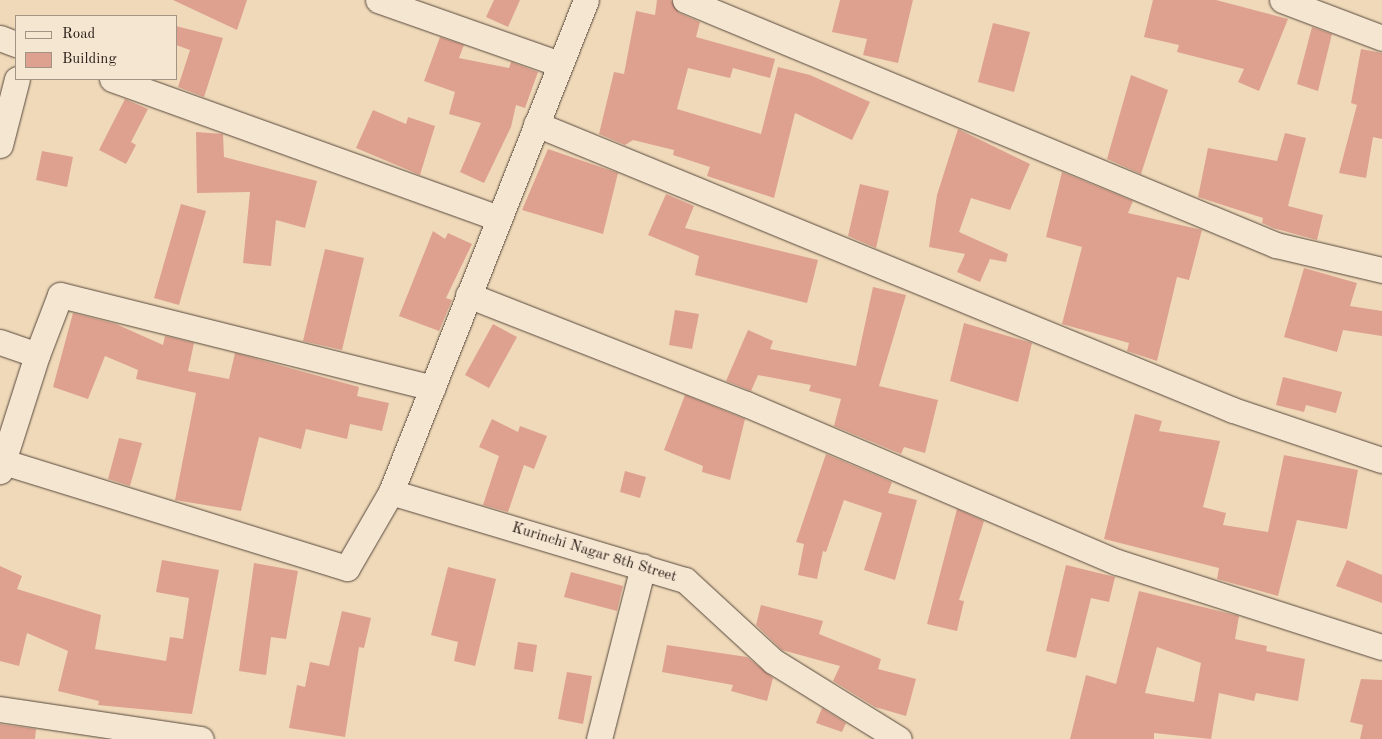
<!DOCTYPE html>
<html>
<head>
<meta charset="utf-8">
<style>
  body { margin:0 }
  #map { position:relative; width:1382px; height:739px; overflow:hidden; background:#efd9b9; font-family:"Old Standard TT",serif }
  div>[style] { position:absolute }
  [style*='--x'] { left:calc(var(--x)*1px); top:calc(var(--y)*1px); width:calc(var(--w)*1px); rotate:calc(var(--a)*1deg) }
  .building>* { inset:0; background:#dea18f }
  .roads { filter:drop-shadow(0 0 1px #58483c) drop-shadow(0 0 1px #58483c) }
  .minor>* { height:25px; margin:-12.5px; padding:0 12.5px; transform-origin:12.5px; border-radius:12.5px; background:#f5e6d2 }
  span { translate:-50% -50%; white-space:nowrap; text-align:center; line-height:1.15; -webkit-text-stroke:4px #f5e6d2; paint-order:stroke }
  .street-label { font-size:15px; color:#251812 }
  .legend { position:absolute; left:15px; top:15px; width:162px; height:65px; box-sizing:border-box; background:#f5e6d2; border:1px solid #a29485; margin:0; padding:6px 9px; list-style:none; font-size:15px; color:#251812 }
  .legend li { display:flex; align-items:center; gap:10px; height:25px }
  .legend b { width:25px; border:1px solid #a29485 }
</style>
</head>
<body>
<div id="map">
  <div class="building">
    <i style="clip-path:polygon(173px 0,247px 0,237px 30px)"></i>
    <i style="clip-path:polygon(494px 0,520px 0,508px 27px,486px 17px)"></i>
    <i style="clip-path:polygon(657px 0,671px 0,679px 13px,700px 22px,696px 37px,775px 59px,770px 78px,733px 68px,730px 78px,688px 68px,677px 109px,761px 134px,778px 67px,810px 75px,870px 102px,852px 140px,795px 113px,774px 198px,707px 176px,710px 167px,673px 155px,674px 150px,633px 140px,625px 145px,599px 134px,614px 72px,624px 74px,636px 11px,655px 15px)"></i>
    <i style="clip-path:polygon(840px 0,913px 0,898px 63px,863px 55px,867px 39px,832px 32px)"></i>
    <i style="clip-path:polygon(1153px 0,1216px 0,1288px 19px,1259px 91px,1238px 82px,1244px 69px,1177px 52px,1179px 45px,1144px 37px)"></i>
    <i style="clip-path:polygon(993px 23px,1030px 32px,1014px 92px,978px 82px)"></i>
    <i style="clip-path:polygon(176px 26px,223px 38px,204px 97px,178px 87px,190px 50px,176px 45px)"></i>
    <i style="clip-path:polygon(1312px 27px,1332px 34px,1318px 91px,1297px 84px)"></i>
    <i style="clip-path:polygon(440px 37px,464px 45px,459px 58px,509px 68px,511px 62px,538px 72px,525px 108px,516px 105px,511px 127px,484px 183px,460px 172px,481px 123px,449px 114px,455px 92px,424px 81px)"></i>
    <i style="clip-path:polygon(1361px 49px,1382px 53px,1382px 139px,1373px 137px,1366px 178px,1339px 173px,1357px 105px,1351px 103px)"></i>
    <i style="clip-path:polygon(1131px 75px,1168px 90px,1141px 174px,1107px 159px)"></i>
    <i style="clip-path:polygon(125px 99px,148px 109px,131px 142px,136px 145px,126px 164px,99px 150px)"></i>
    <i style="clip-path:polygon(373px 110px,406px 124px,408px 117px,435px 126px,420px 175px,356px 148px)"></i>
    <i style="clip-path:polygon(958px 129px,1030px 164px,1010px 210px,971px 198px,959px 232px,1008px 254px,1006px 262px,990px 259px,980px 282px,957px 272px,965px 254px,929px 247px,937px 195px)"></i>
    <i style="clip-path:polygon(196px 132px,223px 134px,224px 157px,317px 181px,305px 228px,276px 220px,271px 266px,243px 263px,250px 192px,197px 193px)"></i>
    <i style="clip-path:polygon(1285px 133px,1306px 138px,1288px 206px,1323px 215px,1317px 240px,1273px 228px,1262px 223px,1263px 218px,1198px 197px,1208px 148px,1277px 161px)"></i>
    <i style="clip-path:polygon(548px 149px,618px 173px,603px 234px,522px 210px)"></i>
    <i style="clip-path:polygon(42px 151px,73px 157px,67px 187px,36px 180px)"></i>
    <i style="clip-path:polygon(1062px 172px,1133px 201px,1128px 213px,1202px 230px,1189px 280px,1177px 277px,1157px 361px,1127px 351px,1129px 343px,1062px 324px,1082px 247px,1046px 237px)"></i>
    <i style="clip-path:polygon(860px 184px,889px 191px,876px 248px,848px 236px)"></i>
    <i style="clip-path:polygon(666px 194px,694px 206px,685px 228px,818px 260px,807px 303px,695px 275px,699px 256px,648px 235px)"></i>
    <i style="clip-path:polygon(181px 204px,206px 211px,179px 305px,154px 298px)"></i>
    <i style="clip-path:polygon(433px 231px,445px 239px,448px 233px,472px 244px,446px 298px,452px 300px,439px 331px,399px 316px)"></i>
    <i style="clip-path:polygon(325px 249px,364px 258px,342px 350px,303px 341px)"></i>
    <i style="clip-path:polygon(1304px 268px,1357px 283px,1350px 306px,1382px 311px,1382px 336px,1343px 330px,1337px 352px,1284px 337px)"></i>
    <i style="clip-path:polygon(873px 287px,906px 295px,879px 386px,938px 400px,925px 453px,904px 447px,901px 454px,834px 426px,841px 399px,809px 391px,811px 385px,758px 375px,751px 391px,726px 381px,748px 330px,773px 341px,770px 349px,856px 366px)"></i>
    <i style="clip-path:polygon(675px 310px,699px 314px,692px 349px,669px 345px)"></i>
    <i style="clip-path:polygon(73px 313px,116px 324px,163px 345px,165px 336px,194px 343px,188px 371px,229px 379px,235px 353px,359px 387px,357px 396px,389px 403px,382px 431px,350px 424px,347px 439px,306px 429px,301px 449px,259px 437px,241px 511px,175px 500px,196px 393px,136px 379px,138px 370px,105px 356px,88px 399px,53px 387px)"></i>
    <i style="clip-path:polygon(964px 323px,1032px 343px,1018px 402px,950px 381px)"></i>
    <i style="clip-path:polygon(493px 324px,517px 337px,489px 388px,465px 375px)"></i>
    <i style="clip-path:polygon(1283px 377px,1342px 392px,1336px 413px,1306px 405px,1304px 412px,1276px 405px)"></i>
    <i style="clip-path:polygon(685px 395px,745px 419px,730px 480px,702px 472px,703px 466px,664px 450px)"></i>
    <i style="clip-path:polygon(1135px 414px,1162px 421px,1159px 431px,1220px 441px,1203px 507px,1226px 513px,1223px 525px,1268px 532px,1284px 455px,1358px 470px,1347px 529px,1297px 520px,1278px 596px,1217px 579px,1219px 568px,1104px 539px)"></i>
    <i style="clip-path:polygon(492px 419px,518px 432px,520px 426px,547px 436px,534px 469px,524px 465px,508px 512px,483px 505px,499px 456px,479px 447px)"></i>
    <i style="clip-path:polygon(119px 438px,142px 443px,130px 486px,108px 479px)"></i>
    <i style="clip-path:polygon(826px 454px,892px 482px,888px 493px,917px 500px,895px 580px,864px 570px,882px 513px,844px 500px,826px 552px,823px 551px,817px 579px,798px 575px,804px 544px,796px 542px)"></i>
    <i style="clip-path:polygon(625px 471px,646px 477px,640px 498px,620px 492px)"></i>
    <i style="clip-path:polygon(957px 509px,984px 521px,959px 600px,964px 601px,957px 631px,927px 624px)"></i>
    <i style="clip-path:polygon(162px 560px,219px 570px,192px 714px,98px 705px,99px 701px,58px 691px,68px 651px,27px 633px,19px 666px,0 661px,0 566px,22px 576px,17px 589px,101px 615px,95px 649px,166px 661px,170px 637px,183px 639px,189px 598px,156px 592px)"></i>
    <i style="clip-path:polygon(1347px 560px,1382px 575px,1382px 603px,1336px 586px)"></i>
    <i style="clip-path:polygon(254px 563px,298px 571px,286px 639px,271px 637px,266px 675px,239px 671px)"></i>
    <i style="clip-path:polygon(1066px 565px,1115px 577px,1109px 602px,1091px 598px,1076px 658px,1046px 651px)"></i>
    <i style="clip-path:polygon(448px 567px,496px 579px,475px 666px,454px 661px,458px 642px,431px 635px)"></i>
    <i style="clip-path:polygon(571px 572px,623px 586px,617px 611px,564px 597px)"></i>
    <i style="clip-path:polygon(evenodd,1139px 591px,1239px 616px,1235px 639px,1267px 646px,1266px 651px,1305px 659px,1298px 701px,1256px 693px,1254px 701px,1219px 693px,1211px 739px,1154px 733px,1154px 739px,1070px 739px,1086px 675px,1116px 684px,1139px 591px,1157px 647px,1201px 663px,1194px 702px,1145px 693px,1157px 647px)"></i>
    <i style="clip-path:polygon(761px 605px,823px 621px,819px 634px,881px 659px,878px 669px,916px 679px,906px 716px,875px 707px,833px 681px,840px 666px,782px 650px,756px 625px)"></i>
    <i style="clip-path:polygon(342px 611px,371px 618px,364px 648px,359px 647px,345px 737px,289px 728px,297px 685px,305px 687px,310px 662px,329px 666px)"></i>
    <i style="clip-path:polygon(518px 642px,537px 645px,533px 672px,514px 669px)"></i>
    <i style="clip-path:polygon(667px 645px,747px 657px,773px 678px,767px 701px,731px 691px,733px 685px,662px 672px)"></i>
    <i style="clip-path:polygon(567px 672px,592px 676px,583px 724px,558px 719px)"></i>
    <i style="clip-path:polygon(1361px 679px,1382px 680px,1382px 739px,1360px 739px,1363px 725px,1350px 722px)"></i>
    <i style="clip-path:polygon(822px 708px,846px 723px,842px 732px,816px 723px)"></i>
    <i style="clip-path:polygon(0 724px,36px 729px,35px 739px,0 739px)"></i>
  </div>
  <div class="roads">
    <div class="minor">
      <i style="--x:378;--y:0;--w:193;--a:19.4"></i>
      <i style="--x:685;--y:0;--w:640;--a:22.52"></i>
      <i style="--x:1276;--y:245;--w:109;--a:13.3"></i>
      <i style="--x:1282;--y:0;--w:107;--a:20.8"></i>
      <i style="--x:0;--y:38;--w:17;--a:21"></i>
      <i style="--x:112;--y:79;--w:410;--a:19.8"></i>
      <i style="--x:536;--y:124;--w:753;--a:22.31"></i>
      <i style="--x:1233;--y:410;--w:157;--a:18.6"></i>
      <i style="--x:0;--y:145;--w:68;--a:-75.6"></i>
      <i style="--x:468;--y:295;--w:299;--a:21.4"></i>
      <i style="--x:746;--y:404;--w:403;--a:23.1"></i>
      <i style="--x:1117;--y:562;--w:278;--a:17.8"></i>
      <i style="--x:0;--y:342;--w:39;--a:19"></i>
      <i style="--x:37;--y:355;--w:122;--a:107.7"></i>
      <i style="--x:37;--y:355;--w:64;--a:-69"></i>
      <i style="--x:60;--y:295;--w:384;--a:14"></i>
      <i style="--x:4;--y:462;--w:359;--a:17.2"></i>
      <i style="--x:347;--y:568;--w:88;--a:-59.9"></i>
      <i style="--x:391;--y:492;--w:529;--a:-68.38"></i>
      <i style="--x:391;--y:492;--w:307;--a:16.7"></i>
      <i style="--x:685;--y:580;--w:120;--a:42.6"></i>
      <i style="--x:773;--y:661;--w:148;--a:31.8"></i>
      <i style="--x:0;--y:709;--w:203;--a:8.5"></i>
      <i style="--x:599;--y:739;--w:178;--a:-75.7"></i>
    </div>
  </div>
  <div class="street-label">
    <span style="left:594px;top:553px;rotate:17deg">Kurinchi Nagar 8th Street</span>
  </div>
  <ul class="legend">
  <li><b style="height:6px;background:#f5e6d2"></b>Road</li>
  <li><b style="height:14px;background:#dea18f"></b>Building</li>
  </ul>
</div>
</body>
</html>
